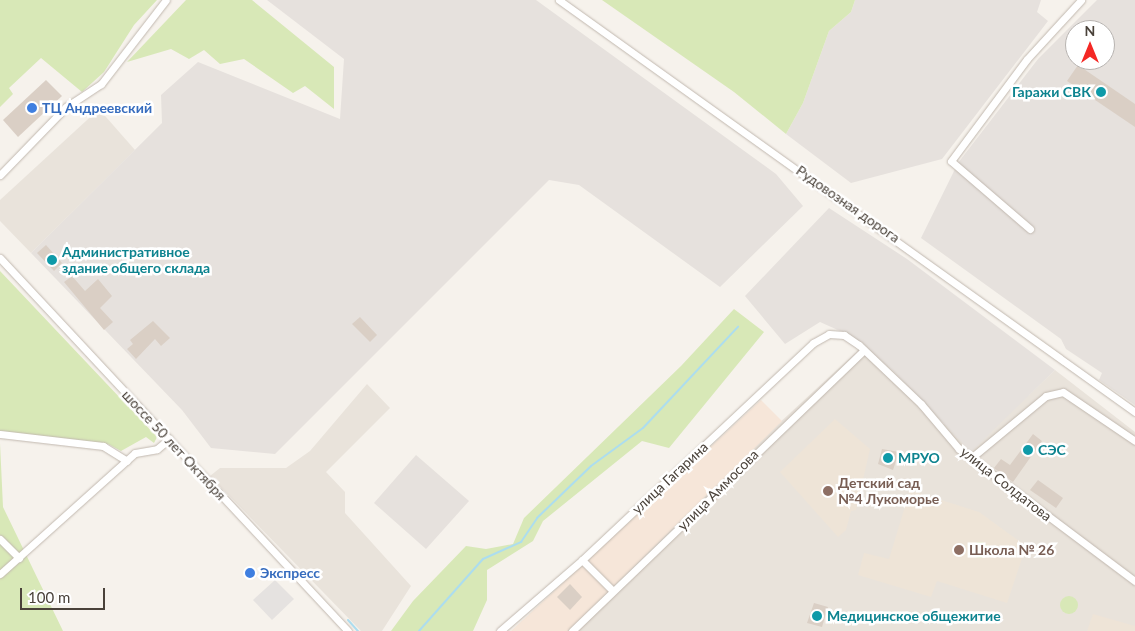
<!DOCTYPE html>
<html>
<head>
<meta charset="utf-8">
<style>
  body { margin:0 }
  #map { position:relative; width:1135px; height:631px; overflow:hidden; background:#f6f2ec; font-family:Lato,sans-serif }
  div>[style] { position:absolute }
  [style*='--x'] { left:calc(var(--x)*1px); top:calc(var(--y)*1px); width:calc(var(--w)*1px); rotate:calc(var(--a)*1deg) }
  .residential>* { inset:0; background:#e9e3db }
  .commercial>* { inset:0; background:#f6e6d9 }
  .industrial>* { inset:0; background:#e6e1dd }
  .education>* { inset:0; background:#eee4d7 }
  .green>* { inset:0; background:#d8e8b7 }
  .round { border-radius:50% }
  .parking>* { inset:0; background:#e5e2e0 }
  .stream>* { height:2px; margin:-1px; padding:0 1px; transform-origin:1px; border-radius:1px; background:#acddef }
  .building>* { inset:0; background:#dacfc5 }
  .roads { filter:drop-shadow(0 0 1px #c1b8af) drop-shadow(0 0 1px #c1b8af) }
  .minor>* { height:7px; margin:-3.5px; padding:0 3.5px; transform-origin:3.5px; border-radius:3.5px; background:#fff }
  .dots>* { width:14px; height:14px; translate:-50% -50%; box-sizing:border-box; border:2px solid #fff; border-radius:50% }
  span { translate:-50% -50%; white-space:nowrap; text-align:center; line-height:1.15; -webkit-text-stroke:5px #fff; paint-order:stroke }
  .culture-label { font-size:14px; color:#0d838f; font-weight:700 }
  .right { translate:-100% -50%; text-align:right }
  .left { translate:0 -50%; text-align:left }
  .shop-label { font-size:14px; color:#366cbe; font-weight:700 }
  .street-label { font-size:14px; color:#4a423a }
  .education-label { font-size:14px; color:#785e54; font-weight:700 }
  .north { position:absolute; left:1065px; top:20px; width:50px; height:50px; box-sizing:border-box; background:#fff; border:1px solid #b7b3b0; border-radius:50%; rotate:0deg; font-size:14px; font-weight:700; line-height:20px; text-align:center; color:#4a423a }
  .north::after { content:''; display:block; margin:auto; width:18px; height:22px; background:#f42825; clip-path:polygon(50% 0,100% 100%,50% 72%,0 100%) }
  .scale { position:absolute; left:20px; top:588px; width:85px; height:22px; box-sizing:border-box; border:2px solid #4a423a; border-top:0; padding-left:6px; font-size:15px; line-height:18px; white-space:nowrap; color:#4a423a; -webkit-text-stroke:4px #fff; paint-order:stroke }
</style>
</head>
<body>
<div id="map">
  <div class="residential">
    <i style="clip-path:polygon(99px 109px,135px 150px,31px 253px,0 221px,0 200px)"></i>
    <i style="clip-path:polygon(863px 346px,891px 369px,942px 425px,1029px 395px,1055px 370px,1135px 432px,1135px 631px,568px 631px,764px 437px)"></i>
    <i style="clip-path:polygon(367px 384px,390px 408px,326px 472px,345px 492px,345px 513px,411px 586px,382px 631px,361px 631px,210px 476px,220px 468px,286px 468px,310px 451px)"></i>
  </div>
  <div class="commercial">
    <i style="clip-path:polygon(761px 400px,782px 421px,568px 631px,511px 631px)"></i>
  </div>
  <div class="industrial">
    <i style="clip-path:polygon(267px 0,536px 0,776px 174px,803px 206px,720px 287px,579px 185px,549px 180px,275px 454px,211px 448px,182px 410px,31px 253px,162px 123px,161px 95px,198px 62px,340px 119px,344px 59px)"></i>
    <i style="clip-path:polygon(855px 0,1041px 0,1037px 12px,1048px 21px,942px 159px,851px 183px,786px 134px,803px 103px,829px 31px,851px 12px)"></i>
    <i style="clip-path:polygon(evenodd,1097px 0,1135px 0,1135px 405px,1099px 380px,1102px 373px,1066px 349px,1061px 339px,921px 238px,958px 163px,1038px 59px,1097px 0,1075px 30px,1105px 30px,1105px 60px,1075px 60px,1075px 30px)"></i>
    <i style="clip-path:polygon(829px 208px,907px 259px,1055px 370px,971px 452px,891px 369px,849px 335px,820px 322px,785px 344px,745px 296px)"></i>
    <i style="clip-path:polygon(416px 455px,469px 501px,426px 549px,374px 503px)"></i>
  </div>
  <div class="education">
    <i style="clip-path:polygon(835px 419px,870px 449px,856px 510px,851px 511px,846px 530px,838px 537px,780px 472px)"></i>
    <i style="clip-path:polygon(910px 490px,979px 512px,1026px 546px,1007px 603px,937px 581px,931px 597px,858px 575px,864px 553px,889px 559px)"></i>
    <i style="clip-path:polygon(1093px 614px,1135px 626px,1135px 631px,1087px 631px)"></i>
  </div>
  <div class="green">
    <i style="clip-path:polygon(0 0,157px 0,134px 25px,104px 72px,82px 92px,41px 58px,9px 88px,13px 94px,0 107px)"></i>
    <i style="clip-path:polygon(186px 0,252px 0,334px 67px,334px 109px,305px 86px,293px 93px,244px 59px,220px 64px,204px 50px,189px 59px,171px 49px,127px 62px)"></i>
    <i style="clip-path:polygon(602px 0,855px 0,851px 12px,829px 31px,803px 103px,786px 134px,734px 92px)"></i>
    <i style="clip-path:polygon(0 271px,157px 437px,154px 443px,146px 437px,121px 451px,108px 444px,0 431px)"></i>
    <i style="clip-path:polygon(734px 309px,764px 332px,669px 448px,642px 441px,543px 521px,533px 541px,487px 570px,487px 600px,473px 631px,391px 631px,413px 601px,466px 546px,486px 549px,513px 544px,524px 518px,681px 366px)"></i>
    <i style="clip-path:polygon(0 443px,3px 507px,63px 631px,0 631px)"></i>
    <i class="round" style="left:972px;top:542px;width:16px;height:16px"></i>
    <i class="round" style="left:1060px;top:596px;width:18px;height:18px"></i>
  </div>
  <div class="parking">
    <i style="clip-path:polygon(275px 580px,294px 599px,272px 620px,253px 600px)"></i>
  </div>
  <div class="stream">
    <i style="--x:348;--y:620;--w:15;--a:48"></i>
    <i style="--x:419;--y:631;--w:96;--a:-48.4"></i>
    <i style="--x:483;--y:559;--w:42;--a:-24.1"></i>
    <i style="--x:521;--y:542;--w:29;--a:-56"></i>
    <i style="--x:537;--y:518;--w:75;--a:-43.9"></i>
    <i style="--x:591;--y:466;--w:64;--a:-36.2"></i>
    <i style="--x:643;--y:428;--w:139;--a:-46.8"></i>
  </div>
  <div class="building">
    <i style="clip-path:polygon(1078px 65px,1135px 104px,1135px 127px,1067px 81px)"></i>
    <i style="clip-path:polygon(46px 80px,62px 96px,18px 137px,3px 120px)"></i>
    <i style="clip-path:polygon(46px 245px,62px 263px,54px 271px,37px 253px)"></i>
    <i style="clip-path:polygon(72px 276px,85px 291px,98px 279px,112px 296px,100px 308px,113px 322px,104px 330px,64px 282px)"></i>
    <i style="clip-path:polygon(360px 317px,377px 335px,370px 342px,352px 324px)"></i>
    <i style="clip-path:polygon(153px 321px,170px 338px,161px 346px,155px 339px,136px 359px,127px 349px,133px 344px,130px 340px)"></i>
    <i style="clip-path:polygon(1033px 434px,1042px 441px,1013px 482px,994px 468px,1001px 459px,1010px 465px)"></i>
    <i style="clip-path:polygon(882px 449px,899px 452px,893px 470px,878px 464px)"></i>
    <i style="clip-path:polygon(1038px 480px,1063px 498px,1056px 508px,1030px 490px)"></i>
    <i style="clip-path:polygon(570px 584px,582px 597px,570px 610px,557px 597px)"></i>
    <i style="clip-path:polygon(814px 603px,828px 607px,822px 627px,807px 623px)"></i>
  </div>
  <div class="roads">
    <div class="minor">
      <i style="--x:559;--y:0;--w:708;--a:35.58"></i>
      <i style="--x:0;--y:175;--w:95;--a:-45.9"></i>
      <i style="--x:66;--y:107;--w:42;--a:-33.3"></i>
      <i style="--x:101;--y:84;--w:106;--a:-52.3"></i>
      <i style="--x:1030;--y:229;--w:104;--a:-139.3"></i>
      <i style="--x:951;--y:161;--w:127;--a:-53.3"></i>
      <i style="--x:1027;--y:59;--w:80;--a:-47.5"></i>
      <i style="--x:0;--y:258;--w:510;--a:46.99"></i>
      <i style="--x:0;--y:434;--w:104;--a:6.6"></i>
      <i style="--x:103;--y:446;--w:28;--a:32"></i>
      <i style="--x:971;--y:458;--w:97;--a:-39.6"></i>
      <i style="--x:1046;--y:396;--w:17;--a:-13"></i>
      <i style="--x:1063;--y:392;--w:87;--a:34.2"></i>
      <i style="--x:0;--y:539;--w:27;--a:45"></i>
      <i style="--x:582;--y:560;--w:41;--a:45"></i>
      <i style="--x:0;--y:574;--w:181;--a:-41.9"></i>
      <i style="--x:135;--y:453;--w:22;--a:-10"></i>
      <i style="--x:157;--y:449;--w:16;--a:-40"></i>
      <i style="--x:500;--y:631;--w:108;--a:-40.9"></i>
      <i style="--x:582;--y:560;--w:317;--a:-43.2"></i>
      <i style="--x:813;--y:343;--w:18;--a:-29"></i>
      <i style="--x:829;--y:334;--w:15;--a:4"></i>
      <i style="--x:844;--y:335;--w:18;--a:34"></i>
      <i style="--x:859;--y:345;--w:86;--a:43.6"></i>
      <i style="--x:921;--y:404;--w:59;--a:49.8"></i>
      <i style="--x:959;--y:449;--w:220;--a:36.9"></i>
      <i style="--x:572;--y:631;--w:405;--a:-43.9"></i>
    </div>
  </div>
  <div class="dots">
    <i style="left:1101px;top:92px;background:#0f9aa8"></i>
    <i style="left:32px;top:108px;background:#3f7fe0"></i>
    <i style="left:52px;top:260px;background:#0f9aa8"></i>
    <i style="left:1028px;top:450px;background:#0f9aa8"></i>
    <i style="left:888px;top:458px;background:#0f9aa8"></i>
    <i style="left:828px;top:491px;background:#8d6e63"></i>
    <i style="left:959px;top:550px;background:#8d6e63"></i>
    <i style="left:250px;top:573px;background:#3f7fe0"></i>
    <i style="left:817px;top:616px;background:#0f9aa8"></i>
  </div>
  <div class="culture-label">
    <span class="right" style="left:1091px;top:92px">Гаражи СВК</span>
    <span class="left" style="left:62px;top:260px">Административное<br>здание общего склада</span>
    <span class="left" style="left:1038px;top:450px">СЭС</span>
    <span class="left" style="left:898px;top:458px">МРУО</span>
    <span class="left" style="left:827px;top:616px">Медицинское общежитие</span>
  </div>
  <div class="shop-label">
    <span class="left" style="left:42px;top:108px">ТЦ Андреевский</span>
    <span class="left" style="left:260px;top:573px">Экспресс</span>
  </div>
  <div class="street-label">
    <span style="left:848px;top:204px;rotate:35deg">Рудовозная дорога</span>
    <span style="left:174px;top:445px;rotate:47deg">шоссе 50 лет Октября</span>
    <span style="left:670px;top:478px;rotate:-43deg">улица Гагарина</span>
    <span style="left:1006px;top:484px;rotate:38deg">улица Солдатова</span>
    <span style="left:718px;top:490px;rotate:-45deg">улица Аммосова</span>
  </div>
  <div class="education-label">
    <span class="left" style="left:838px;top:491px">Детский сад<br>№4 Лукоморье</span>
    <span class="left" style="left:969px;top:550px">Школа № 26</span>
  </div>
  <div class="north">N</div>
  <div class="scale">100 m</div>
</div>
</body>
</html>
